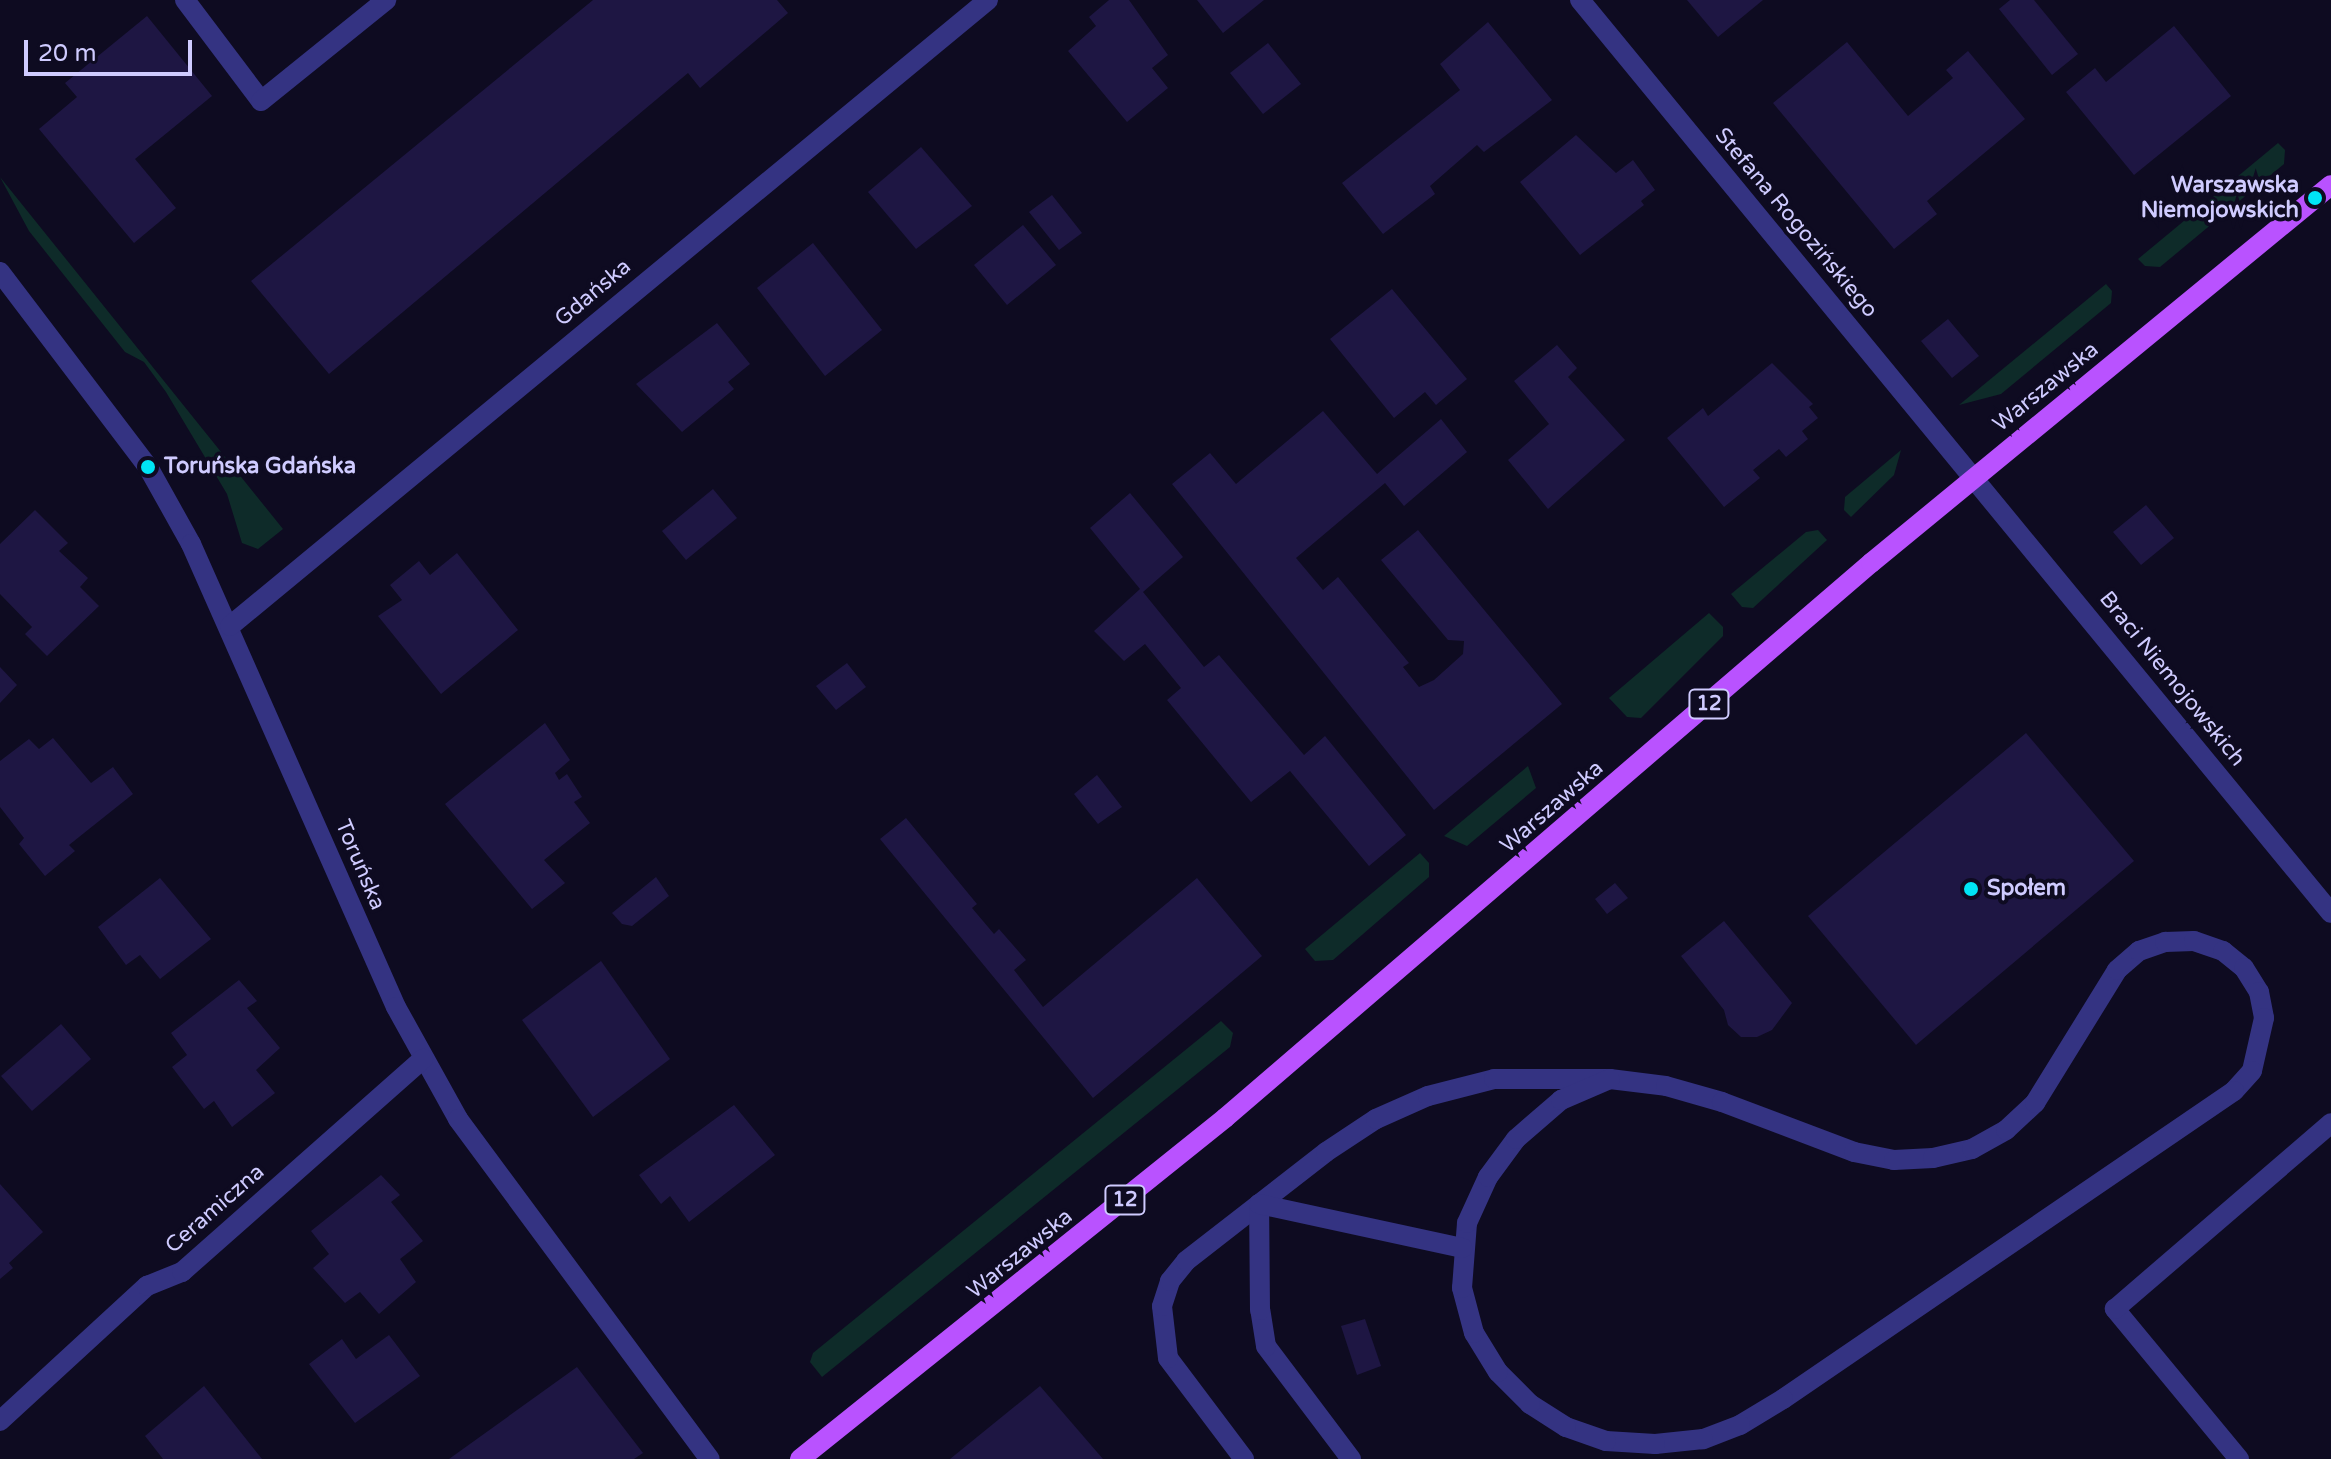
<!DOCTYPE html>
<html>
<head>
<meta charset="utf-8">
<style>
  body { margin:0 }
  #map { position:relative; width:2331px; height:1459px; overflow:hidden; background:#0e0b21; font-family:"Varela Round",sans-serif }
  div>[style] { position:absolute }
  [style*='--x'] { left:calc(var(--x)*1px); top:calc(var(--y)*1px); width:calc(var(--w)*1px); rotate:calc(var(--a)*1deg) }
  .green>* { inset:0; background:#0e2b29 }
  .building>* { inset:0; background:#1e1643 }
  .minor>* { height:20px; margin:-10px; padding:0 10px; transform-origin:10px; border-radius:10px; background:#343382 }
  .major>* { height:20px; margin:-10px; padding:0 10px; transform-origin:10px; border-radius:10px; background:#b952ff }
  .dots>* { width:22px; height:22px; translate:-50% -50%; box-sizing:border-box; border:4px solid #0e0b21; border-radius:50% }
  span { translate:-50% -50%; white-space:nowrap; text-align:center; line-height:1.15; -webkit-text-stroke:8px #0e0b21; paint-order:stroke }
  .shield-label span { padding:2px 6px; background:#0e0b21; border:2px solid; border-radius:6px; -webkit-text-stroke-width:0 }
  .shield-label { font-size:20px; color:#cfcbff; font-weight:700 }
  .poi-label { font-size:22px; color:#cfcbff; font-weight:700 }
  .right { translate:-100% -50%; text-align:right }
  .left { translate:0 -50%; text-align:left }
  .street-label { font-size:22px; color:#cfcbff }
  .scale { position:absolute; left:24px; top:40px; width:168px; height:36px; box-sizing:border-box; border:4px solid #cfcbff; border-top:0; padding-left:10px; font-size:24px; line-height:28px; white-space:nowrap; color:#cfcbff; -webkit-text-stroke:6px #0e0b21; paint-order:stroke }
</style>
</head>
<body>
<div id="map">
  <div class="green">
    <i style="clip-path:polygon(2278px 143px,2285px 150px,2284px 164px,2160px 267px,2145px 266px,2138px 259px)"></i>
    <i style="clip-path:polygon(0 177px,283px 529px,258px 549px,242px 543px,227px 494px,166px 392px,144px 362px,125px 352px,29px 231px)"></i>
    <i style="clip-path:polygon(2106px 284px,2112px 291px,2111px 303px,2001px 394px,1959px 405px)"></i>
    <i style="clip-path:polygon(1901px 450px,1894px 475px,1851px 517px,1844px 510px,1845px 497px)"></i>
    <i style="clip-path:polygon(1818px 530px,1827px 540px,1753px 608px,1742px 607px,1731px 594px,1806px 532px)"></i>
    <i style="clip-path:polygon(1709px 613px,1723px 627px,1723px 636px,1641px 718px,1627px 717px,1609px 698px)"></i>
    <i style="clip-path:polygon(1528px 766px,1536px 788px,1467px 846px,1444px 836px)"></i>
    <i style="clip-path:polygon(1420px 853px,1429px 863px,1429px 877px,1333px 960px,1315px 961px,1305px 949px)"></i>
    <i style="clip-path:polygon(1221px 1021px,1233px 1033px,1230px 1047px,822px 1377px,810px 1362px,813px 1353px)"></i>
  </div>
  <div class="building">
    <i style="clip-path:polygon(593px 0,777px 0,788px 13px,700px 88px,688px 73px,329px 374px,251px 281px)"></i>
    <i style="clip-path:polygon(1109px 0,1129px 0,1168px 55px,1152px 68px,1168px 88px,1127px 122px,1068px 51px,1096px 26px,1089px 17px)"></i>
    <i style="clip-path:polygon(1197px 0,1264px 0,1223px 33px)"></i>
    <i style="clip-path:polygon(1687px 0,1763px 0,1718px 37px)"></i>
    <i style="clip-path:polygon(2010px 0,2034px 0,2078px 54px,2052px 75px,1999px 9px)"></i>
    <i style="clip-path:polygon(147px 16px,212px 96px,135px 159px,176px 208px,134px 243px,39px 129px,77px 97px,65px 83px)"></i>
    <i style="clip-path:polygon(1488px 22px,1552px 100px,1484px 152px,1477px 145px,1430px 186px,1435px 194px,1383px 234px,1342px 183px,1460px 90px,1440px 64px)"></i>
    <i style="clip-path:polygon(2174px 26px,2231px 96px,2134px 175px,2066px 92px,2095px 68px,2106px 82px)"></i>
    <i style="clip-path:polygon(1847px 42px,1908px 116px,1953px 78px,1946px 70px,1968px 51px,2025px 119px,1927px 201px,1937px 214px,1894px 249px,1773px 103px)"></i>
    <i style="clip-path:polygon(1268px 43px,1301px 84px,1263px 114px,1230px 73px)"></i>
    <i style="clip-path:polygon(1576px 135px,1616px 173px,1633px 160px,1655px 190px,1641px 201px,1644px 205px,1580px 255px,1520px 182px)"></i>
    <i style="clip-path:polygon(921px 147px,972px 206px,916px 249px,868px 192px)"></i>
    <i style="clip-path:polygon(1052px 195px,1082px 233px,1059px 250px,1029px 212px)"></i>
    <i style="clip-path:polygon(1023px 225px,1056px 265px,1007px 305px,974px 265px)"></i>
    <i style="clip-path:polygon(813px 243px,882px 330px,825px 376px,757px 288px)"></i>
    <i style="clip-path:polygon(1392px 289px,1467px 379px,1436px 405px,1425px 392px,1394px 418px,1330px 339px)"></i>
    <i style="clip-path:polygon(1948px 319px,1979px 356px,1952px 378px,1921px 341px)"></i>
    <i style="clip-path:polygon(717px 323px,750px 364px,728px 382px,734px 389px,682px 432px,636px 384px)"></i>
    <i style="clip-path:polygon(1557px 345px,1577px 368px,1568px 377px,1625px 440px,1548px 509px,1508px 460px,1549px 424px,1514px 381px)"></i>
    <i style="clip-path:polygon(1772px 363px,1813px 404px,1809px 407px,1818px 418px,1802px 431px,1808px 439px,1786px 457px,1779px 449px,1753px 470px,1760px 478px,1724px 507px,1667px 438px,1703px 408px,1708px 416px)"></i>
    <i style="clip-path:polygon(1323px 411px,1377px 474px,1441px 419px,1467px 452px,1404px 506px,1385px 483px,1296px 558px,1323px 590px,1338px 577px,1409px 663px,1403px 667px,1419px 687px,1434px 680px,1463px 654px,1464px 641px,1448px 640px,1381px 560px,1418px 530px,1562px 704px,1434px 810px,1172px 484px,1210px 453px,1236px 484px)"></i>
    <i style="clip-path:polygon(713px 489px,737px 518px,686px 560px,662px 531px)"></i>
    <i style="clip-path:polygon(1130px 493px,1183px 557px,1143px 592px,1204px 667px,1219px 655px,1304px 755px,1325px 736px,1406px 835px,1369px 866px,1290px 771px,1251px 802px,1167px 700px,1181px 688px,1145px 644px,1124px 661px,1094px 631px,1140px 589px,1090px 528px)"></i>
    <i style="clip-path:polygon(2146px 505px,2174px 538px,2141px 565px,2113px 532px)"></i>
    <i style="clip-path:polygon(35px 510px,68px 543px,59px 551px,88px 578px,80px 587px,99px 606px,47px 656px,25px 634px,32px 627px,0 594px,0 544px)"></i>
    <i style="clip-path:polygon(457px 553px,518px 630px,441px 694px,378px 616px,402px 600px,390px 585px,419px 561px,430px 575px)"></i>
    <i style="clip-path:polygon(847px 663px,866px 687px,836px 710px,816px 686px)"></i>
    <i style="clip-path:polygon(0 667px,17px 685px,0 703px)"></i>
    <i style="clip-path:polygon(545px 723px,570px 760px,555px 773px,559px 780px,567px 774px,582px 797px,574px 802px,590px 823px,544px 860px,565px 883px,532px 909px,445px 804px)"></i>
    <i style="clip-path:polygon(2026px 733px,2134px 861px,1916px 1045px,1808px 916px)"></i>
    <i style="clip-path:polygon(53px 738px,91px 783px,113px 767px,133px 794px,69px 845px,75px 851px,45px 876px,19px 844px,24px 838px,0 807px,0 761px,29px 739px,39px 749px)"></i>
    <i style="clip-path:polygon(1097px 775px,1122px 807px,1098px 824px,1074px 794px)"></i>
    <i style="clip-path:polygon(906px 818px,977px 904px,972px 908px,994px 934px,999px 929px,1026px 960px,1014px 970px,1043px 1007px,1197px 878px,1262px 956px,1093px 1098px,880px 839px)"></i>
    <i style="clip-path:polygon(656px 877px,669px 896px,632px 926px,622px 924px,612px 913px)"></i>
    <i style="clip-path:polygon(160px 878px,211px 939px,160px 979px,140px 955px,126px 965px,98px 927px)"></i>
    <i style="clip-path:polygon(1615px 883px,1628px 898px,1607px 914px,1595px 899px)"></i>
    <i style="clip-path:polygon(1724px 921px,1792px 1003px,1772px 1030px,1757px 1037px,1741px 1037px,1728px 1025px,1724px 1010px,1681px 956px)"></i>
    <i style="clip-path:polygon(601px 961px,670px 1059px,593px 1117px,522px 1020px)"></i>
    <i style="clip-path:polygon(239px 980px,257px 1001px,247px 1008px,280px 1048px,256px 1070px,275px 1093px,232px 1127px,214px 1101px,204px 1109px,172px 1067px,187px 1055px,171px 1033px)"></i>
    <i style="clip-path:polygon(61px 1024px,91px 1059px,32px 1111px,1px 1076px)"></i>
    <i style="clip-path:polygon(734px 1105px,775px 1155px,689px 1222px,670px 1196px,661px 1204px,639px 1175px)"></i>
    <i style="clip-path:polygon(381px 1175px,400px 1195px,391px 1202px,423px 1241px,400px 1259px,416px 1282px,379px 1314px,360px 1292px,345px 1303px,313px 1268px,329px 1254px,311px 1231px)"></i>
    <i style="clip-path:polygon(0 1184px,43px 1232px,9px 1263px,13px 1268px,0 1279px)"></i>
    <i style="clip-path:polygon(1365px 1319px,1381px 1366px,1357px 1375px,1341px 1326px)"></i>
    <i style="clip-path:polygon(389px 1335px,420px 1376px,355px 1423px,309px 1364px,342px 1339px,356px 1359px)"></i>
    <i style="clip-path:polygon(577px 1367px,643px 1453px,634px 1459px,449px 1459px)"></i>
    <i style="clip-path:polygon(204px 1386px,262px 1459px,163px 1459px,145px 1436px)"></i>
    <i style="clip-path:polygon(1040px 1386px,1103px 1459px,950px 1459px)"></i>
  </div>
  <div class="minor">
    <i style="--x:185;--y:0;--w:126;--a:53"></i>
    <i style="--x:261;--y:101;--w:161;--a:-38.9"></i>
    <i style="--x:1580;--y:0;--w:1182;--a:50.56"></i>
    <i style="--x:0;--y:272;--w:245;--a:52.8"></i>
    <i style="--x:148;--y:467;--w:88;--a:60.8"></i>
    <i style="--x:191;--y:544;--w:506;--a:66.12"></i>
    <i style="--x:396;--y:1007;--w:128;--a:61"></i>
    <i style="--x:458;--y:1119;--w:423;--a:53.5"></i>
    <i style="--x:230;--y:626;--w:983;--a:-39.55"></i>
    <i style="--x:0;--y:1421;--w:200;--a:-42.6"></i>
    <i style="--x:147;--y:1286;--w:38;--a:-22"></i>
    <i style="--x:182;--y:1272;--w:322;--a:-41.5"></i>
    <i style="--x:1244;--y:1459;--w:126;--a:-127"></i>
    <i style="--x:1168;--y:1358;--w:52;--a:-96.6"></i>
    <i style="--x:1162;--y:1306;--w:26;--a:-72"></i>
    <i style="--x:1170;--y:1281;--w:26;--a:-51"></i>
    <i style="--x:1186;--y:1261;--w:177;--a:-37.9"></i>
    <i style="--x:1326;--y:1152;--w:60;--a:-33.4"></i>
    <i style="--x:1376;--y:1119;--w:57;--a:-23.9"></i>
    <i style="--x:1428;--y:1096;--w:68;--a:-14.4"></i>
    <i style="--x:1494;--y:1079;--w:116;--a:0"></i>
    <i style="--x:1610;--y:1079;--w:56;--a:7.1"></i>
    <i style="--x:1666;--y:1086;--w:58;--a:15.9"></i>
    <i style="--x:1722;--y:1102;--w:141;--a:20.7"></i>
    <i style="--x:1854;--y:1152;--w:41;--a:11.3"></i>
    <i style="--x:1894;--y:1160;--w:39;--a:-3"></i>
    <i style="--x:1933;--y:1158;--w:40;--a:-13"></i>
    <i style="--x:1972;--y:1149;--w:39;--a:-29"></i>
    <i style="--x:2006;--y:1130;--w:40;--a:-43"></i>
    <i style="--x:2035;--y:1103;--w:156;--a:-58.3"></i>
    <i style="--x:2117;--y:970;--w:29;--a:-41"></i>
    <i style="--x:2139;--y:951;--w:28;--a:-19"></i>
    <i style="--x:2165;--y:942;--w:29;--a:-2"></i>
    <i style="--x:2194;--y:941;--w:31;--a:19"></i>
    <i style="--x:2223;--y:951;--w:27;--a:39"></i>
    <i style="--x:2244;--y:968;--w:28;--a:58"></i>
    <i style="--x:2259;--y:992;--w:26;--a:79"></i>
    <i style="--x:2264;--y:1018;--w:54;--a:102.8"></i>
    <i style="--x:2252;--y:1071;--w:27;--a:132"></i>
    <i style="--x:2234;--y:1091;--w:546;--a:145.67"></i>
    <i style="--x:1783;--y:1399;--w:50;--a:148.8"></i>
    <i style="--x:1740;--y:1425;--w:40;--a:159"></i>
    <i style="--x:1703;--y:1439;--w:48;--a:174.1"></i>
    <i style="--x:1655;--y:1444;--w:49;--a:-176.5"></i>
    <i style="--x:1606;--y:1441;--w:42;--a:-160.7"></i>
    <i style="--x:1566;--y:1427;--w:43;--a:-147.4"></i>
    <i style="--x:1530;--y:1404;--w:45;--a:-135"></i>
    <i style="--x:1498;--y:1372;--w:46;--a:-121.6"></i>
    <i style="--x:1474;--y:1333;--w:47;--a:-104.9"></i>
    <i style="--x:1462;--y:1288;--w:65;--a:-85.6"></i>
    <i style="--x:1467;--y:1223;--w:51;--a:-65.5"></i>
    <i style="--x:1488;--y:1177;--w:47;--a:-53.6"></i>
    <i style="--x:1516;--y:1139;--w:60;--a:-40.9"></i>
    <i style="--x:1561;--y:1100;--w:53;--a:-23.2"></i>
    <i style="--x:1351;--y:1459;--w:141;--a:-127"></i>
    <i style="--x:1266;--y:1346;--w:36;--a:-99"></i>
    <i style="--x:1260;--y:1310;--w:106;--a:-90.5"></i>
    <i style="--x:1259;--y:1204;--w:208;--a:12.2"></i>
    <i style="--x:2239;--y:1459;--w:195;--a:-129.6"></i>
    <i style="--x:2115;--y:1309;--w:285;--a:-40.7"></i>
  </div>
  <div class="major">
    <i style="--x:800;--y:1459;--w:545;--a:-38.74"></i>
    <i style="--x:1225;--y:1118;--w:852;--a:-40.67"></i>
    <i style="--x:1871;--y:563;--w:595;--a:-39.41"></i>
  </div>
  <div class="dots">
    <i style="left:2315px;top:198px;background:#00e5f6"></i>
    <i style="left:148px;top:467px;background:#00e5f6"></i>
    <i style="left:1971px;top:889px;background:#00e5f6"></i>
  </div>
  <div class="shield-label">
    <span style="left:1709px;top:704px">12</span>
    <span style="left:1125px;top:1200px">12</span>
  </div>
  <div class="poi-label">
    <span class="right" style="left:2299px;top:198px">Warszawska<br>Niemojowskich</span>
    <span class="left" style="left:164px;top:467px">Toruńska Gdańska</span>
    <span class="left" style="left:1987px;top:889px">Społem</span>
  </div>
  <div class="street-label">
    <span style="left:1796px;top:223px;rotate:50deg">Stefana Rogozińskiego</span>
    <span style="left:593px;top:293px;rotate:-40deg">Gdańska</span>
    <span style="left:2046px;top:387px;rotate:-39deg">Warszawska</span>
    <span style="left:2172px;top:679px;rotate:51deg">Braci Niemojowskich</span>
    <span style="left:1552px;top:807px;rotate:-41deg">Warszawska</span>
    <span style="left:360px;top:865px;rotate:67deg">Toruńska</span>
    <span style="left:215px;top:1209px;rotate:-41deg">Ceramiczna</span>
    <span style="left:1020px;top:1254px;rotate:-39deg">Warszawska</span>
  </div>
  <div class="scale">20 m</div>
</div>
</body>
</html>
